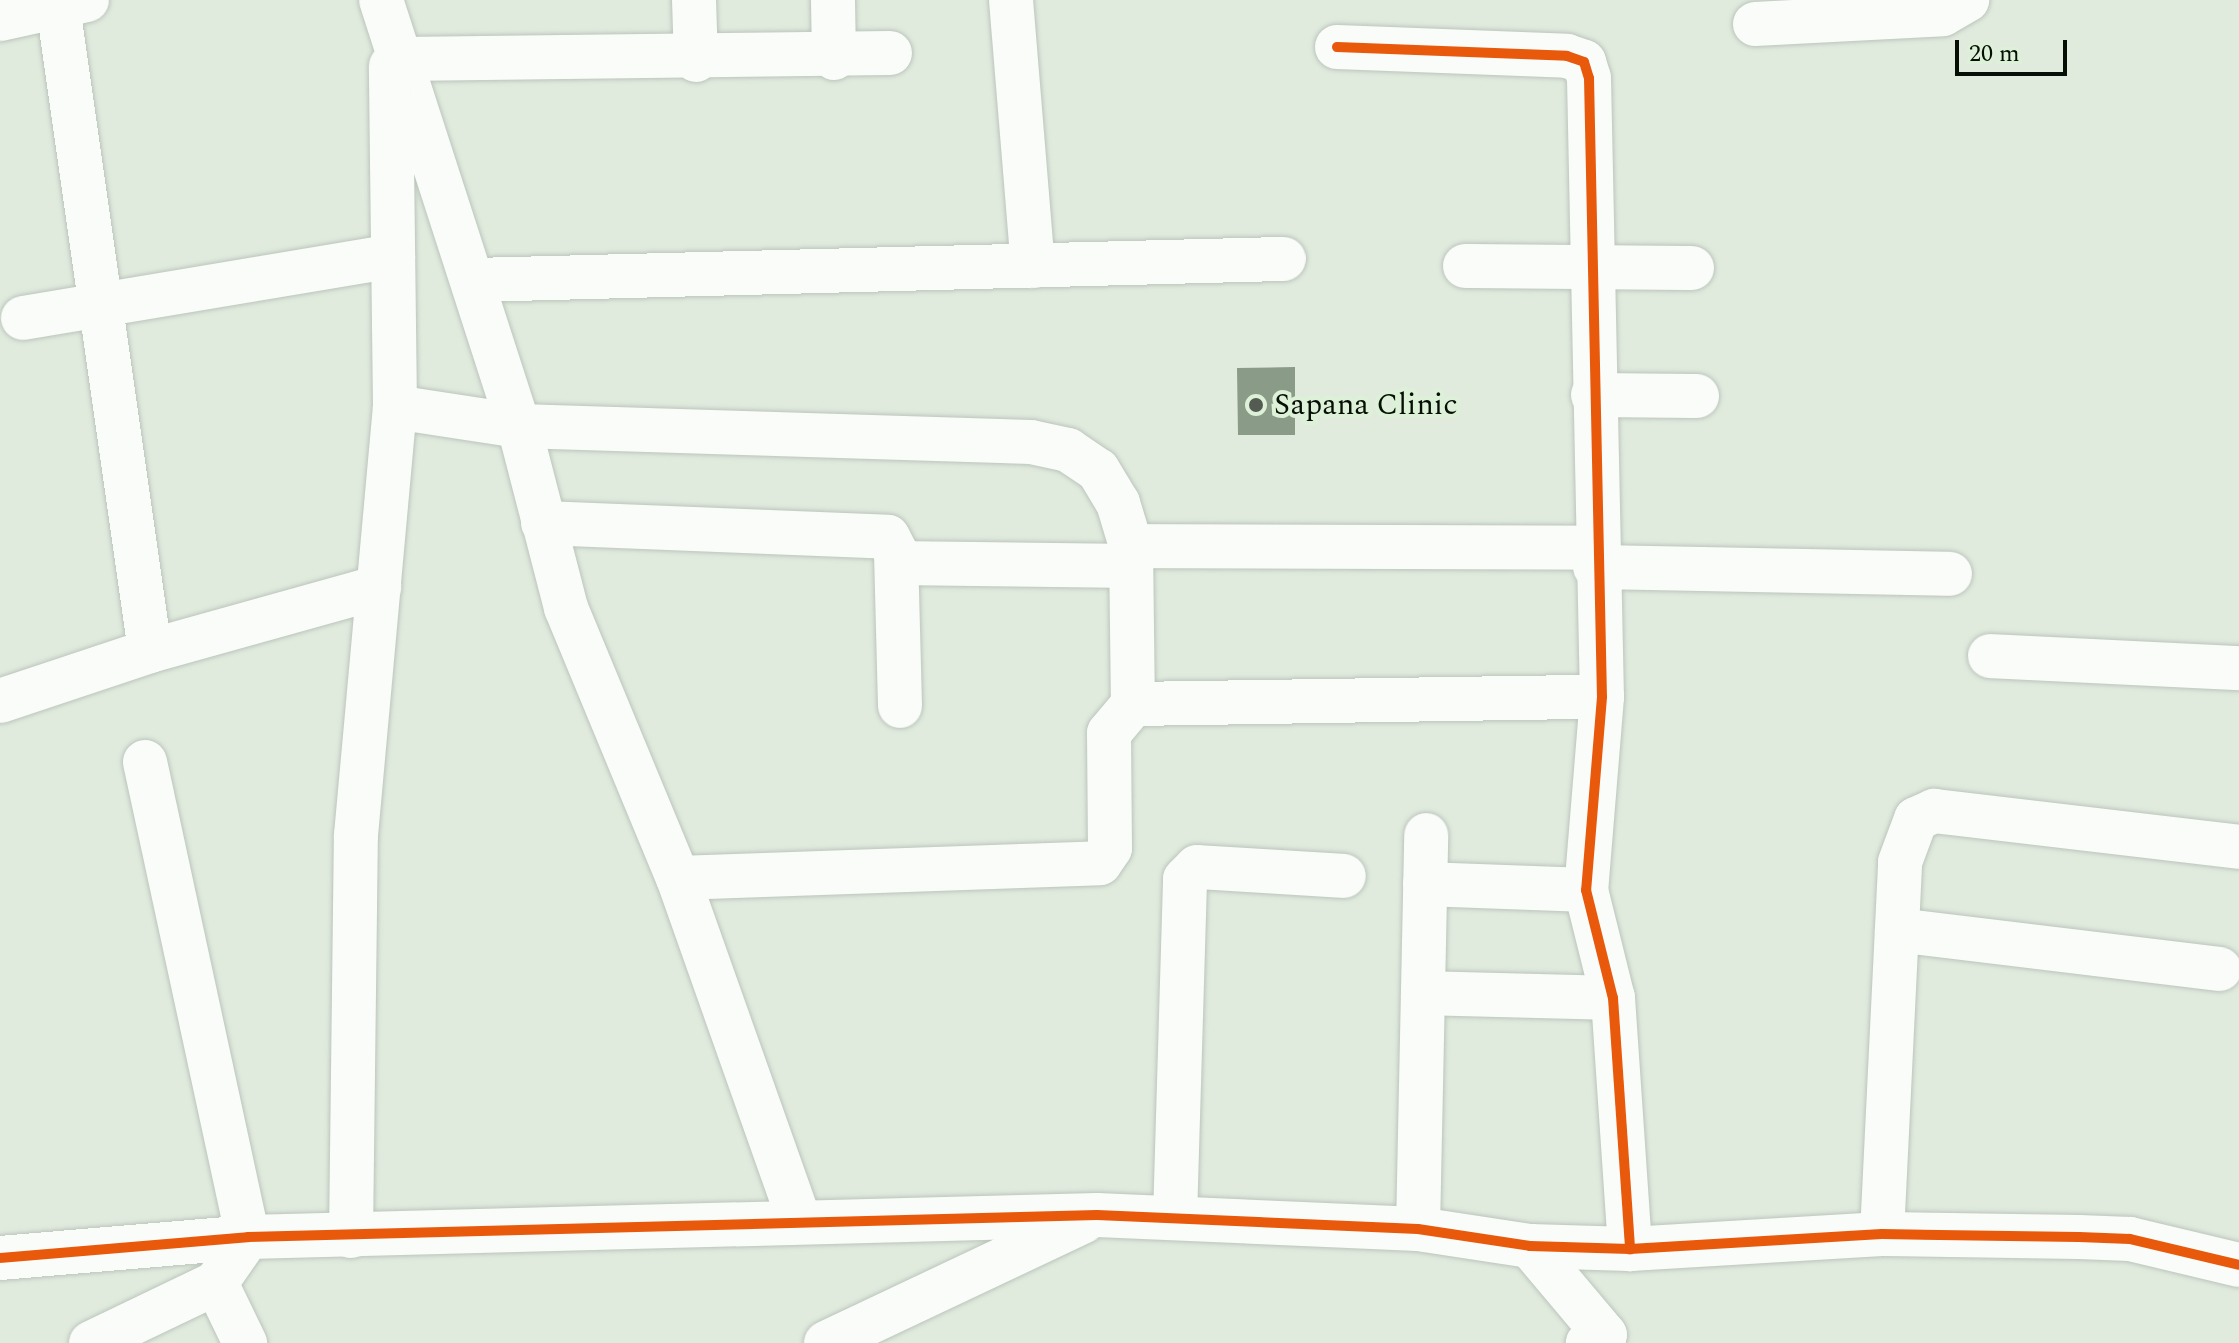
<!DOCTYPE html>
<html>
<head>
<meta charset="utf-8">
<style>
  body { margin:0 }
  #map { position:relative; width:2239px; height:1343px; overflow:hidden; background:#e0ebde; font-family:Spectral,serif }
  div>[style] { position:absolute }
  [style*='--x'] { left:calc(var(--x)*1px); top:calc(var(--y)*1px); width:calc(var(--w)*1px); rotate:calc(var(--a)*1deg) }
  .building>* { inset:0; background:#8a9b87 }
  .roads { filter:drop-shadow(0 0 2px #bcc5bb) drop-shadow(0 0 2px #bcc5bb) }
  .minor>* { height:44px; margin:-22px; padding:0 22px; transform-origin:22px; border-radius:22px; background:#fafcfa }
  .cycleway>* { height:10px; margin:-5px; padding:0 5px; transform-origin:5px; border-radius:5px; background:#e8590c }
  .dots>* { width:22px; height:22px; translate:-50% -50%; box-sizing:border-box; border:4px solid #ddf1d8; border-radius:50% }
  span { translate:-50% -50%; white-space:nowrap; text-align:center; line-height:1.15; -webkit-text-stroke:8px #ddf1d8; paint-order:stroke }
  .poi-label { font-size:30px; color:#070e06 }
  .left { translate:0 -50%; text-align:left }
  .scale { position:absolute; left:1955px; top:40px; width:112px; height:36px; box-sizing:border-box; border:4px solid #070e06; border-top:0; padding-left:10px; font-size:24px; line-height:28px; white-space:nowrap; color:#070e06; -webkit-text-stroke:6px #ddf1d8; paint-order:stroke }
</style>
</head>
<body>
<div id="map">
  <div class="building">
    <i style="clip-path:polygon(1295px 367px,1295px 435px,1238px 435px,1237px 368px)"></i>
  </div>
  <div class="roads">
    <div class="minor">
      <i style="--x:381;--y:0;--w:448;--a:72.1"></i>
      <i style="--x:519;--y:426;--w:188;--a:75.5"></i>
      <i style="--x:566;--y:608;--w:292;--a:67.5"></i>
      <i style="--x:678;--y:878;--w:363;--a:70.5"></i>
      <i style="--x:694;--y:0;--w:60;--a:88.1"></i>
      <i style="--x:833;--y:0;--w:58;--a:89"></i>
      <i style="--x:1011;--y:0;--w:267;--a:85.3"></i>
      <i style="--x:0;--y:19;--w:89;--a:-12.3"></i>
      <i style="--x:1755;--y:24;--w:188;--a:-3"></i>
      <i style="--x:1943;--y:14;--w:28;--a:-30"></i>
      <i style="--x:1337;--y:47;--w:230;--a:2.2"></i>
      <i style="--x:1567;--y:56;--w:18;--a:19"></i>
      <i style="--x:1584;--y:62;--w:17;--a:73"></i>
      <i style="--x:1589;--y:78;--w:619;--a:88.8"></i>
      <i style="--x:1602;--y:697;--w:194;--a:94.7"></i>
      <i style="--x:1586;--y:890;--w:111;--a:76"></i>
      <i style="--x:1613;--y:998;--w:252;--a:86.1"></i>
      <i style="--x:402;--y:59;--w:488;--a:-0.7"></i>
      <i style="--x:1465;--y:266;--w:227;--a:0.5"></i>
      <i style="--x:474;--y:280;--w:810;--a:-1.49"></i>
      <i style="--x:23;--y:318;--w:375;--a:-9.5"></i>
      <i style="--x:1593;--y:395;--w:104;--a:0.6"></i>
      <i style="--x:395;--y:407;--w:125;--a:8.7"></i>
      <i style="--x:519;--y:426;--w:512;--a:1.79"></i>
      <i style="--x:1031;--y:442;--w:38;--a:12"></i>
      <i style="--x:1068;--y:450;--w:36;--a:34"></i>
      <i style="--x:1098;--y:470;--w:39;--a:59"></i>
      <i style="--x:1118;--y:503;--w:45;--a:73.2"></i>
      <i style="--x:1131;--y:546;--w:158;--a:89.3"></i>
      <i style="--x:1133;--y:704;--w:469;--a:-0.9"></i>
      <i style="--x:543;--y:523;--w:345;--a:2.3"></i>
      <i style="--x:888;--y:537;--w:18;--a:63"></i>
      <i style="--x:896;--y:553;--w:153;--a:88.5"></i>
      <i style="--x:1131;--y:546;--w:463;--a:0.2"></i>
      <i style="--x:897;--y:563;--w:234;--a:0.7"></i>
      <i style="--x:1595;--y:567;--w:355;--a:1.1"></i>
      <i style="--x:150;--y:651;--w:238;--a:-15.6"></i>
      <i style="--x:1990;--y:656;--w:249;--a:2.8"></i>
      <i style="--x:0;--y:701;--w:158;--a:-18.4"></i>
      <i style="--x:150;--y:651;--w:651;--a:-98.13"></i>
      <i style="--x:145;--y:762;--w:486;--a:77.8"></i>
      <i style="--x:248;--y:1237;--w:56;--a:124.8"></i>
      <i style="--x:216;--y:1283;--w:67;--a:64.2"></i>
      <i style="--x:678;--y:878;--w:422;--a:-2"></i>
      <i style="--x:1100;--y:863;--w:18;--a:-56"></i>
      <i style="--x:1110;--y:848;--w:115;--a:-90.5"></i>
      <i style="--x:1109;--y:733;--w:38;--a:-50"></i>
      <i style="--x:1425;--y:884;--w:161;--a:2.1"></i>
      <i style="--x:1897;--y:930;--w:325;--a:6.9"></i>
      <i style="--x:1423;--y:993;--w:190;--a:1.5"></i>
      <i style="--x:1175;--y:1218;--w:339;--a:-88.3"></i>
      <i style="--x:1185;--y:879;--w:17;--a:-45"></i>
      <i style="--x:1197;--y:867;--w:147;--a:3.5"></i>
      <i style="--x:1418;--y:1229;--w:394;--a:-88.8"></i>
      <i style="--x:1882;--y:1234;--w:372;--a:-87.2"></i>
      <i style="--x:1900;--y:862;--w:46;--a:-69.6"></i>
      <i style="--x:1916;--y:819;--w:20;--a:-24"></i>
      <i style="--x:1934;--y:811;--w:307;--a:6.7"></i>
      <i style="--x:351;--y:1236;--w:401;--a:-89.3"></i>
      <i style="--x:356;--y:835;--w:430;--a:-84.8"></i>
      <i style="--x:395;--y:407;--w:341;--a:-90.7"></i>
      <i style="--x:1530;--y:1246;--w:116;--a:49.9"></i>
      <i style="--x:1605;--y:1335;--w:19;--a:155"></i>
      <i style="--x:0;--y:1258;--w:249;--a:-4.8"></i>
      <i style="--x:248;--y:1237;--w:849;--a:-1.48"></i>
      <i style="--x:1097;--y:1215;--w:321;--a:2.5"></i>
      <i style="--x:1418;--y:1229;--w:113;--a:8.6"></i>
      <i style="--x:1530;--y:1246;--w:100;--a:1.7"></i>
      <i style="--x:1630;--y:1249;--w:252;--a:-3.4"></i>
      <i style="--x:1882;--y:1234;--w:197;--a:0.9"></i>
      <i style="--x:2079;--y:1237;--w:51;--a:2.2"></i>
      <i style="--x:2130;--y:1239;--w:112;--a:13.4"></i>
      <i style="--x:91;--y:1343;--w:139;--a:-25.6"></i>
      <i style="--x:826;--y:1343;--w:285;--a:-25.3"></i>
    </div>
  </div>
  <div class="cycleway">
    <i style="--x:1337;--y:47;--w:230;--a:2.2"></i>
    <i style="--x:1567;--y:56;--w:18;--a:19"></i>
    <i style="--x:1584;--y:62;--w:17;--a:73"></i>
    <i style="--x:1589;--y:78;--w:619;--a:88.8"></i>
    <i style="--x:1602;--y:697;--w:194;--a:94.7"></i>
    <i style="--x:1586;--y:890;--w:111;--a:76"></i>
    <i style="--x:1613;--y:998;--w:252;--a:86.1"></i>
    <i style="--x:0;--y:1258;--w:249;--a:-4.8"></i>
    <i style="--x:248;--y:1237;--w:849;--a:-1.48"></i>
    <i style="--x:1097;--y:1215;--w:321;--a:2.5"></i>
    <i style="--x:1418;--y:1229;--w:113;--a:8.6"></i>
    <i style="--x:1530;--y:1246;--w:100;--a:1.7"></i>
    <i style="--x:1630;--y:1249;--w:252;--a:-3.4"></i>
    <i style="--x:1882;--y:1234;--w:197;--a:0.9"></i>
    <i style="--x:2079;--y:1237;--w:51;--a:2.2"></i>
    <i style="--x:2130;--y:1239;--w:112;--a:13.4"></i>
  </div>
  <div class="dots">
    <i style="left:1256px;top:405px;background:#535b52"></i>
  </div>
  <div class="poi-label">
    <span class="left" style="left:1274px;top:405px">Sapana Clinic</span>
  </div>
  <div class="scale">20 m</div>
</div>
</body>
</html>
